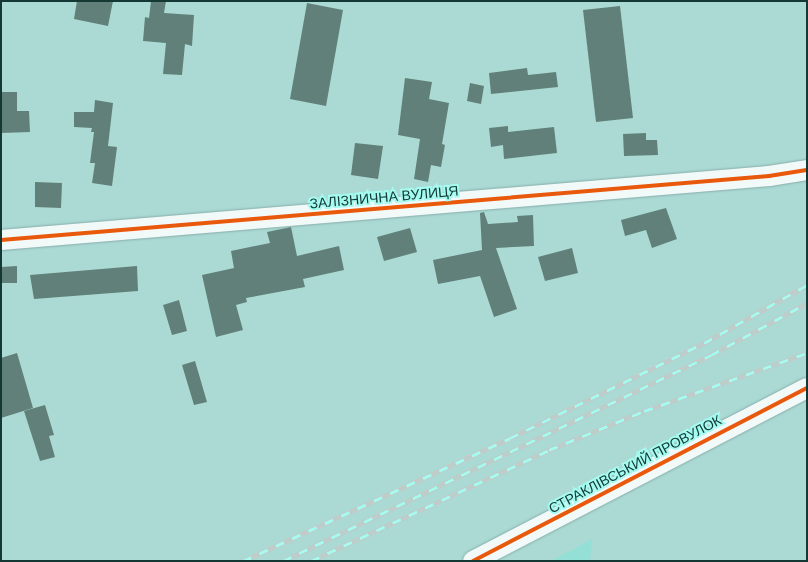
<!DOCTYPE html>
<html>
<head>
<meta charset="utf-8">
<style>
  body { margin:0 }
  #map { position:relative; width:808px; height:562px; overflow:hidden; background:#abdad4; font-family:Helvetica,sans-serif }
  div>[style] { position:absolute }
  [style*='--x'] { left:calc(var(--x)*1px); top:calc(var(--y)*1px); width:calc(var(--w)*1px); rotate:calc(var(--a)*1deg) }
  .built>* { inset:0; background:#94e0d6 }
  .building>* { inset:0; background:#608079 }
  .roads { filter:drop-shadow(0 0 1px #87ada9) drop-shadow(0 0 1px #87ada9) }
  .street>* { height:20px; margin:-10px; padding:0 10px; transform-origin:10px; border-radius:10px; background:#f2f9f9 }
  .rail>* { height:4.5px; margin-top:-2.25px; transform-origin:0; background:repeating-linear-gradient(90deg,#a4fbf0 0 9px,#beccca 0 18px); box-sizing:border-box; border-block:1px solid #beccca }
  .cycleway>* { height:4px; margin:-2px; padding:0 2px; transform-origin:2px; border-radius:2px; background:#e8590c }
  span { translate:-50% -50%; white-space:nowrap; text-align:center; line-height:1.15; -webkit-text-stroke:4px #a4fbf0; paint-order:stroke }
  .street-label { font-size:14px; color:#143935 }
  .frame { position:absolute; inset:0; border:2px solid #143935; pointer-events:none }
</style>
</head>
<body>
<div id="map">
  <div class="built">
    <i style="clip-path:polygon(592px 539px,590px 561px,551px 561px)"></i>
  </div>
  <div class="building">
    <i style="clip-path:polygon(77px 1px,113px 1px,108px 26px,74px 19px)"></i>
    <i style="clip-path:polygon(151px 1px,166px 1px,164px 13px,194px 15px,192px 46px,185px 44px,182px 75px,163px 74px,166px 43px,143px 41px,145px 17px,149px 18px)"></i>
    <i style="clip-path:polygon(307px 3px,343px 10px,326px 106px,290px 99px)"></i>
    <i style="clip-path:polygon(620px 6px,633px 118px,596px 122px,583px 10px)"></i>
    <i style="clip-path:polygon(527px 68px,528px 75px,556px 72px,558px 87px,491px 94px,489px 73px)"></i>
    <i style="clip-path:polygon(405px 78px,432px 82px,429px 99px,449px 103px,442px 144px,445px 145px,441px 167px,431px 165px,428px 182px,414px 179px,420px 139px,398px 135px)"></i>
    <i style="clip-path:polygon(470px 83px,484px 86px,481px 104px,467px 101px)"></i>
    <i style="clip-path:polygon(1px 92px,17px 92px,17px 111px,29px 111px,30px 132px,1px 133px)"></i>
    <i style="clip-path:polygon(95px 100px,113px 103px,108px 146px,117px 147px,112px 186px,92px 183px,95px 163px,90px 163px,94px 132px,91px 132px,92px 128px,74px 127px,74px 112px,94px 112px)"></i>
    <i style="clip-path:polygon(508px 126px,508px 132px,554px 127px,557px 153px,504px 159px,503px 145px,491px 147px,489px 128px)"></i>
    <i style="clip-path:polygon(646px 133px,646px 140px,657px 140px,658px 155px,624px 156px,623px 134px)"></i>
    <i style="clip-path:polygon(355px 143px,383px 146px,378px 179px,351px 175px)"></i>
    <i style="clip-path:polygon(35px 182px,62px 183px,61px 208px,35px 207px)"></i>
    <i style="clip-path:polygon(666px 208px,677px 239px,652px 248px,646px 230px,625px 236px,621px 220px)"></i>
    <i style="clip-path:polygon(484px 212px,488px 224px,518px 222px,517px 216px,533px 215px,534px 246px,496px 248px,517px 309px,494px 317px,480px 276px,438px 284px,433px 260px,482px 250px,480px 213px)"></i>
    <i style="clip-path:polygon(291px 227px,297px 256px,339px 246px,344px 270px,303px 279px,305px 287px,246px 298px,247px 302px,236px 305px,243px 330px,216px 337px,202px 275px,234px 268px,231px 251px,270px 243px,267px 232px)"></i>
    <i style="clip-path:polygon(410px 228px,417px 252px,384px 261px,377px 237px)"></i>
    <i style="clip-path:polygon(572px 248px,578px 273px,545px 281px,538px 257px)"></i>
    <i style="clip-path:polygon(17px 266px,17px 283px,1px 283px,1px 267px)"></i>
    <i style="clip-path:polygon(137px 266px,138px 291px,34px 299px,30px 275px)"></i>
    <i style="clip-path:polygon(179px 300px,187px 331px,172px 335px,163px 305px)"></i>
    <i style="clip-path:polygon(17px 353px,33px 408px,1px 418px,1px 358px)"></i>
    <i style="clip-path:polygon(195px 361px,207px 402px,194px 405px,182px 365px)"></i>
    <i style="clip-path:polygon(45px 405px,54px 435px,49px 436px,55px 457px,40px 461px,24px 411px)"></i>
  </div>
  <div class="roads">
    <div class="street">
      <i style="--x:1;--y:240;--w:771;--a:-4.76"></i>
      <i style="--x:769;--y:176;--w:38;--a:-9"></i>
      <i style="--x:473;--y:561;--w:376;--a:-27.4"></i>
    </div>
  </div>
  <div class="rail">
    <i style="--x:243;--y:561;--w:294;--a:-24.7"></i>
    <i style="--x:510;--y:438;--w:216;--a:-26.1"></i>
    <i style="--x:704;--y:343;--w:118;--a:-29.4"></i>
    <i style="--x:283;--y:561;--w:475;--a:-25.7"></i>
    <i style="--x:711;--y:355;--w:109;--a:-28.4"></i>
    <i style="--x:311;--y:561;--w:263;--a:-25"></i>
    <i style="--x:549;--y:450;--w:103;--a:-22.3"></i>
    <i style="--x:644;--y:411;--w:173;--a:-19.6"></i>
  </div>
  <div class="cycleway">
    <i style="--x:1;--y:240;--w:771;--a:-4.76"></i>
    <i style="--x:769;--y:176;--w:38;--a:-9"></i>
    <i style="--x:473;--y:561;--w:376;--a:-27.4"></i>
  </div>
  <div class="street-label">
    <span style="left:384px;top:197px;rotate:-5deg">ЗАЛІЗНИЧНА ВУЛИЦЯ</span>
    <span style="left:635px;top:464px;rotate:-28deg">СТРАКЛІВСЬКИЙ ПРОВУЛОК</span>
  </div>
  <div class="frame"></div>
</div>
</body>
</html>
